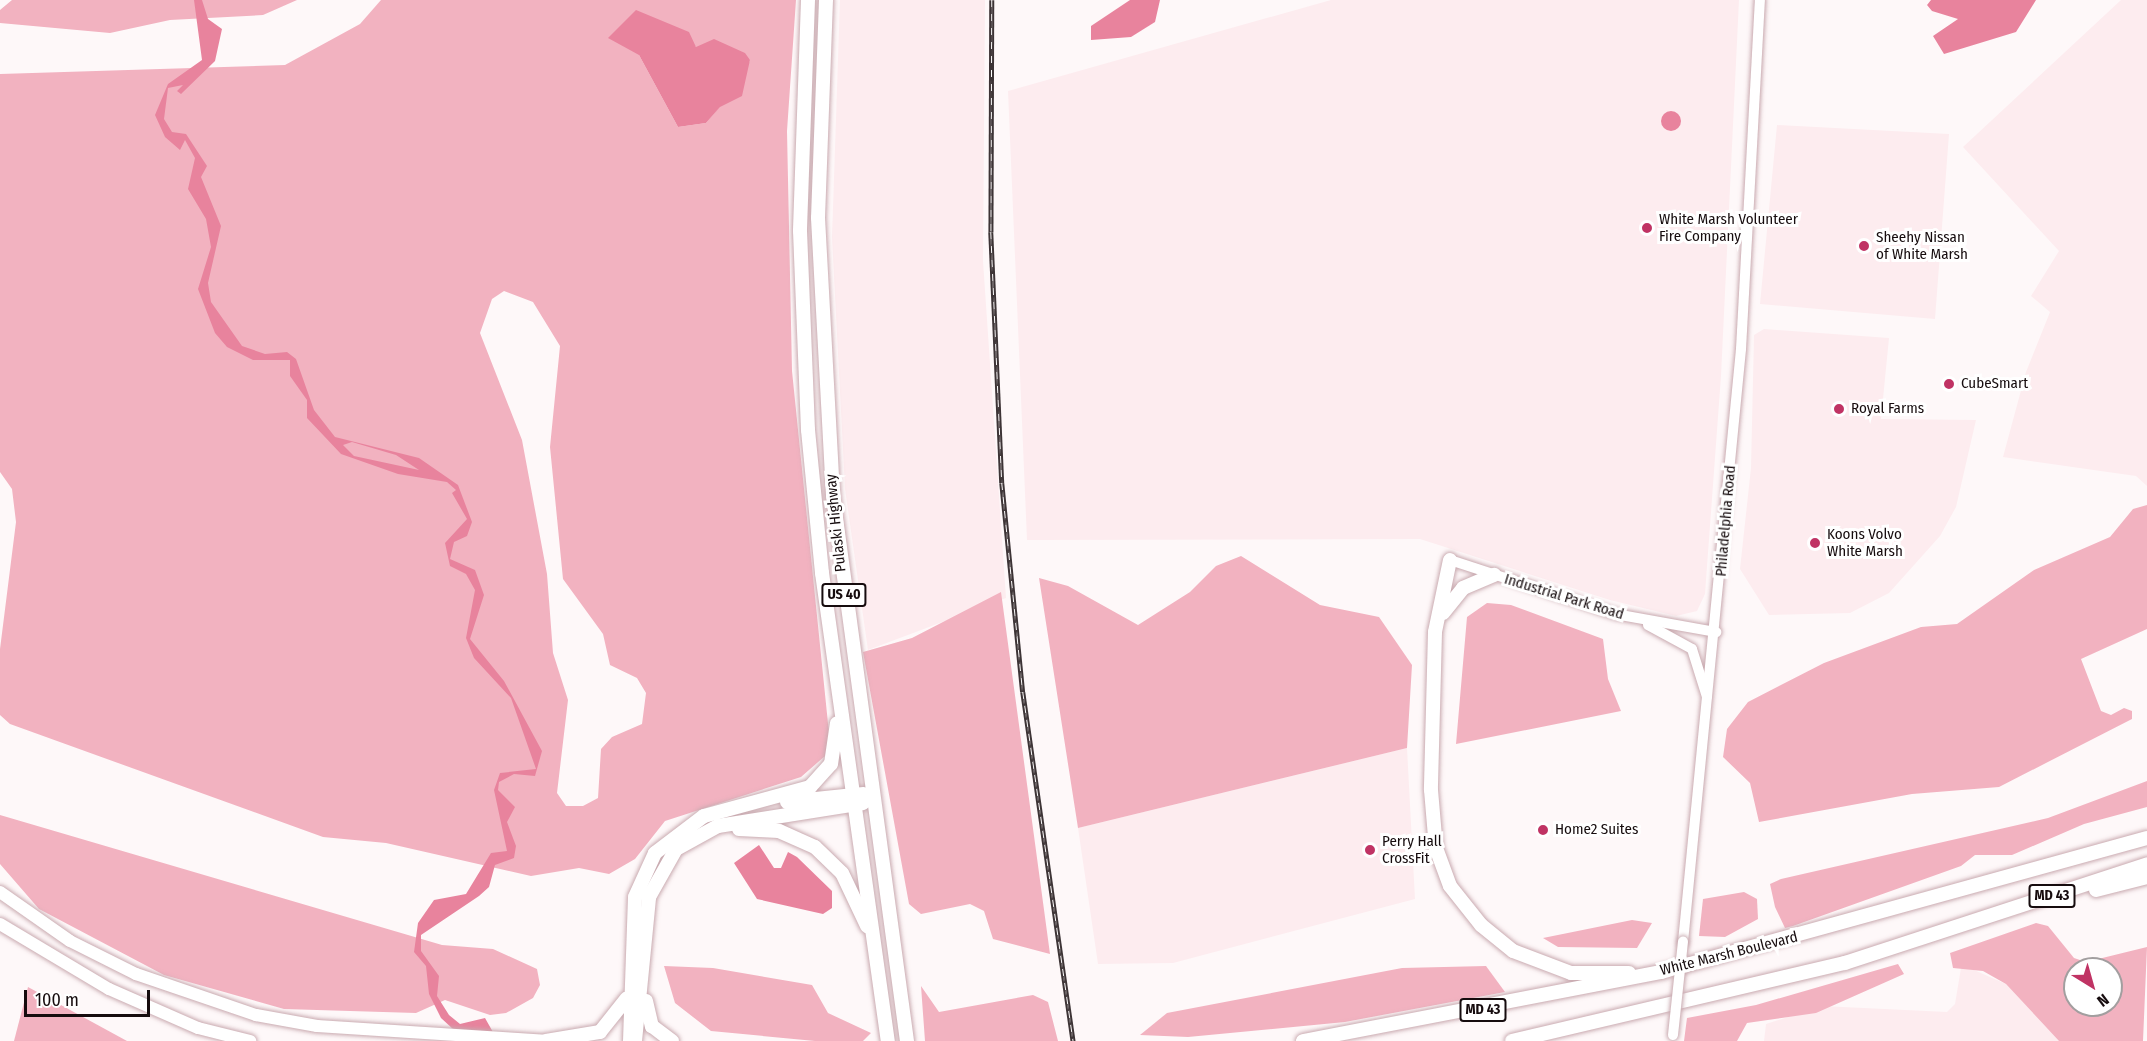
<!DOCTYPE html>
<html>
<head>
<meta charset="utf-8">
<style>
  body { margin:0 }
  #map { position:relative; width:2147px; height:1041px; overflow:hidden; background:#fef8f9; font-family:"Fira Sans Condensed",sans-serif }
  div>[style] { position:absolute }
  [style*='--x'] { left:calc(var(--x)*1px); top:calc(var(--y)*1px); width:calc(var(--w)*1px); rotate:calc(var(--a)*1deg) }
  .built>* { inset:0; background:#fdecef }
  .green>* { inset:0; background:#f2b2c0 }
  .water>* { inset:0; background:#e8839d }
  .round { border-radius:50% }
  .roads { filter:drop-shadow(0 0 2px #c9aab0) drop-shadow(0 0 2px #c9aab0) }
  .secondary>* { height:10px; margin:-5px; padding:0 5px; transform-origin:5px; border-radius:5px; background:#fff }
  .primary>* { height:12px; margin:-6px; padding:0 6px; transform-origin:6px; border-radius:6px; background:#fff }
  .highway>* { height:14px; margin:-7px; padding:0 7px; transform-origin:7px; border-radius:7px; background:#fff }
  .rail>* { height:4.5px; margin-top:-2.25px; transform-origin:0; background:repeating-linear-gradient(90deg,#fff 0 7px,#3d3436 0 14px); box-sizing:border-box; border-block:2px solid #3d3436 }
  .bridges { filter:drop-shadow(0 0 2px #c9aab0) drop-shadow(0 0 2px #c9aab0) }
  .secondary-bridge>* { height:10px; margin:-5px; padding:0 5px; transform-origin:5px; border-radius:5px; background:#fff }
  .dots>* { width:16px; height:16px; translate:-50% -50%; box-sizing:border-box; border:3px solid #fff; border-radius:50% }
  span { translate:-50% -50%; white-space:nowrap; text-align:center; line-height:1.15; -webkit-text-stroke:6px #fff; paint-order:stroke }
  .shield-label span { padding:2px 4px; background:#fff; border:2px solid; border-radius:4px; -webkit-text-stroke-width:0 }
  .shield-label { font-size:14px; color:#160c0e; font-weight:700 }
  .poi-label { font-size:15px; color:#160c0e }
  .left { translate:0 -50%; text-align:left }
  .street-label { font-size:15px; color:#160c0e }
  .north { position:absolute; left:2063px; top:957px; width:60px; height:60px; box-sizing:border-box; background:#fff; border:2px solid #a29e9f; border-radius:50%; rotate:143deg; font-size:16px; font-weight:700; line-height:24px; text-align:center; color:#160c0e }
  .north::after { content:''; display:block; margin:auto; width:21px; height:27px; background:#c03364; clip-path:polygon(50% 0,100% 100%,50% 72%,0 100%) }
  .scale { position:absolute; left:24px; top:990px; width:126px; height:27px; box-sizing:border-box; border:3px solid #160c0e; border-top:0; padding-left:8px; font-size:18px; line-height:21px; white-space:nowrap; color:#160c0e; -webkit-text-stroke:4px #fff; paint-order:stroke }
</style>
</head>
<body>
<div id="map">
  <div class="built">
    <i style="clip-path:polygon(840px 0,985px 0,983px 261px,1006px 598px,868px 650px,845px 489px,832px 237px)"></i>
    <i style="clip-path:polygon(1331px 0,1739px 0,1721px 376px,1705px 594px,1697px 611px,1676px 616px,1610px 600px,1420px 539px,1027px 540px,1008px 91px)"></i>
    <i style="clip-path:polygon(2121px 0,2147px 0,2147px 486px,2136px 476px,2003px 457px,2026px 372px,2050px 312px,2031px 296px,2059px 251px,1963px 147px)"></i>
    <i style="clip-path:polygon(1777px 125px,1949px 134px,1935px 319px,1760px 304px)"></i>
    <i style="clip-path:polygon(1764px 329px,1889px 338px,1881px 419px,1976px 420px,1956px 507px,1940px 536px,1889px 593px,1850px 613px,1769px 615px,1740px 569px,1751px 468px,1754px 335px)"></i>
    <i style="clip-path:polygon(1407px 748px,1415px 899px,1173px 963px,1098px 964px,1078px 828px)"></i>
    <i style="clip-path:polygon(1967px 967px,2006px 984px,2059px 1041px,1764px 1041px,1766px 1024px,1822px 1006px,1947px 1012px,1955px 1004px,1961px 968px)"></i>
  </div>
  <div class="green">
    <i style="clip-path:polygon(12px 0,297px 0,263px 15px,170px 20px,110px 33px,0 23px,0 10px)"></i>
    <i style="clip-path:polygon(evenodd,381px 0,796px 0,787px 131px,792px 371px,830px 743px,825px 756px,801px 777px,665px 821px,635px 859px,609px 874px,579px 868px,531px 876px,386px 843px,323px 837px,10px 724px,0 715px,0 649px,16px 522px,12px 489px,0 472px,0 74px,285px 65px,360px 24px,381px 0,689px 38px,696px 47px,750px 60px,743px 79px,706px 123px,678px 127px,639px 55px,689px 38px,381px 0,504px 291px,533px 302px,560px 346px,550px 447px,563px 579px,603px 634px,610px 665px,637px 678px,646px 693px,642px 724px,612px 737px,601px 749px,598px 798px,583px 806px,566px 806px,557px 793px,568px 700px,553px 653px,547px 574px,522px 440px,480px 333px,492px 299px,504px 291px)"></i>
    <i style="clip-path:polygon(2147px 505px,2147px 629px,2081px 659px,2101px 711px,2111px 715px,2124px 708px,2132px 711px,2132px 719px,1999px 787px,1912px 794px,1759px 822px,1750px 783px,1723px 757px,1727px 729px,1748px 702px,1824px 663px,1921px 627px,1957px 624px,2034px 570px,2110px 537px,2133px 509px)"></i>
    <i style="clip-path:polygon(1241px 556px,1320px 605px,1379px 617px,1412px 665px,1407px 748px,1078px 828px,1039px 578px,1068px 586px,1138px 625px,1190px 592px,1216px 566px)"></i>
    <i style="clip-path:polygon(1001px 592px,1050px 954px,993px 939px,984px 911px,970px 904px,921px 914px,909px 904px,863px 652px,912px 638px)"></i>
    <i style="clip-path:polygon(1487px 603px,1511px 605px,1603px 639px,1608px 679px,1621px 711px,1456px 744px,1467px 617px)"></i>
    <i style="clip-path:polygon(2147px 781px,2147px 807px,2084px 824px,2012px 855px,1975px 855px,1961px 866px,1793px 926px,1785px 928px,1775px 907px,1770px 884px,1781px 879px,2048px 818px)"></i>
    <i style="clip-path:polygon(0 815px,442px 945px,493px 949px,537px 969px,540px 985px,533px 998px,506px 1013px,490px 1015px,445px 1000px,416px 1013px,284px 1009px,164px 975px,39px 909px,0 864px)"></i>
    <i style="clip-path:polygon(1744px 892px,1757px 899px,1758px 919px,1725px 937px,1699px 936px,1703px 899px)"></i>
    <i style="clip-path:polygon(1632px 920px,1652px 923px,1637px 948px,1558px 947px,1543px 938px)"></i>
    <i style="clip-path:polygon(evenodd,2036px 923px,2048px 926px,2074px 958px,2086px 962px,2147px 947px,2143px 1041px,2059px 1041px,2006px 984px,1983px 971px,1953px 968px,1950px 953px,2036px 923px,2075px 969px,2111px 969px,2111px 1005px,2075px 1005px,2075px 969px)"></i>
    <i style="clip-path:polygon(1898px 964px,1904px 974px,1816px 1013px,1747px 1023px,1737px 1041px,1684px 1041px,1687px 1018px,1756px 1005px)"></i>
    <i style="clip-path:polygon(664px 966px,713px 968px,812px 985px,828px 1013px,871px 1033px,863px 1041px,815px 1041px,711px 1031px,675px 1003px)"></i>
    <i style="clip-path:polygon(1486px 966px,1505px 992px,1345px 1022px,1188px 1037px,1140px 1035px,1167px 1013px,1402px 968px)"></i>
    <i style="clip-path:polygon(921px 986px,939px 1012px,1033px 995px,1048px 1002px,1058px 1041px,925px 1041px)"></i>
    <i style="clip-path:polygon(28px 987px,127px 1041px,14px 1041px)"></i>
  </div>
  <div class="water">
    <i style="clip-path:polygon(evenodd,194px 0,202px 0,208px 19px,222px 29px,215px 61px,181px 94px,177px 91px,183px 85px,168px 88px,164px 119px,172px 132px,186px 134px,207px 166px,201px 177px,221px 226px,208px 283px,211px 302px,242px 346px,265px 354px,287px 352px,296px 359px,314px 410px,335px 437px,419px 458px,458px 485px,472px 522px,467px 536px,454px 542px,450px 559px,475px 570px,484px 595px,470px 639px,504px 681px,542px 751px,535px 776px,514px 774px,499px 782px,498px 790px,515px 807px,507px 822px,516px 846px,514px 858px,495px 865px,489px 887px,479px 896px,421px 935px,421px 951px,439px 976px,437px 996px,449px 1015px,460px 1024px,485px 1018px,498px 1041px,466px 1041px,441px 1018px,429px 994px,426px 966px,414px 952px,418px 923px,434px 900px,466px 894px,491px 853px,507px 851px,494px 790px,500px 773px,536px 769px,511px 698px,474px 658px,466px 638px,475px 590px,466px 574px,450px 566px,445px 543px,467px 519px,452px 493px,456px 490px,447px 482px,398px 474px,341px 454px,307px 418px,307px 400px,290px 376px,290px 360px,253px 360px,227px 347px,215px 333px,198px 289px,211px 247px,206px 219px,188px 189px,195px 158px,185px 140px,180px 150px,165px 137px,155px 115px,168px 84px,202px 60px,194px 0,352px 442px,396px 455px,419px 470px,354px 456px,343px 445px,352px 442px)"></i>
    <i style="clip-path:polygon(1130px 0,1160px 0,1155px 22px,1131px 37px,1091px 40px,1091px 26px)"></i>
    <i style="clip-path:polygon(1931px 0,2036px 0,2016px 32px,1944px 54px,1933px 36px,1958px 19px,1932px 11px,1927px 5px)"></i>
    <i style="clip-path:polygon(636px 10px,689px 32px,696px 47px,714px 39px,745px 53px,750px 60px,742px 96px,720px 107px,706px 123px,678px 127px,639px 55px,608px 38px)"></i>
    <i class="round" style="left:1661px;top:111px;width:20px;height:20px"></i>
    <i style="clip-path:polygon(759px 845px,774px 868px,781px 868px,788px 852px,797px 857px,832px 891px,832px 908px,823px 914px,757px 899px,734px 863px)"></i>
  </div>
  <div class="roads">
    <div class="secondary">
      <i style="--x:1450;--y:560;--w:174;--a:18.1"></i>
      <i style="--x:1615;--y:614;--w:103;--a:10.1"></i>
      <i style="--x:1648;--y:625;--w:50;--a:28.6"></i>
      <i style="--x:1692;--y:649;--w:50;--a:72.6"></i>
      <i style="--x:1683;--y:942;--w:596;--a:-84.41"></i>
      <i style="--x:1741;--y:349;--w:350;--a:-86.9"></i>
    </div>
    <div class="primary">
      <i style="--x:0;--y:892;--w:85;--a:35"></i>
      <i style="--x:70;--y:941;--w:74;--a:26.6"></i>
      <i style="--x:136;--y:974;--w:127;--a:18.9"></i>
      <i style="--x:256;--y:1015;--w:62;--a:10.2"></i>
      <i style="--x:317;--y:1026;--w:232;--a:3.7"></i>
      <i style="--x:0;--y:924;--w:127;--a:30.8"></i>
      <i style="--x:109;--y:989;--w:97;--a:23.7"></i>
      <i style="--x:198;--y:1028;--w:54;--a:14"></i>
    </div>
    <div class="highway">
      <i style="--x:808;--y:0;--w:231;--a:92"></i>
      <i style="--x:800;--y:231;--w:199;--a:87.7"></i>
      <i style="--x:808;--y:430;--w:144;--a:84.4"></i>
      <i style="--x:822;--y:573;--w:473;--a:82"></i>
      <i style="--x:826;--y:0;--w:218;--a:92.1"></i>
      <i style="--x:818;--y:218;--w:278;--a:86.9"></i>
      <i style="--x:833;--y:496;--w:550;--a:82.27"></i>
      <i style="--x:1450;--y:560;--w:74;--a:101.8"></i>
      <i style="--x:1435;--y:632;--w:158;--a:91.5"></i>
      <i style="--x:1431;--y:790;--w:58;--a:85.1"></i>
      <i style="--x:1436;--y:848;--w:40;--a:69.8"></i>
      <i style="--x:1450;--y:886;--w:50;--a:51.5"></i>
      <i style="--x:1481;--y:925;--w:41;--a:39.1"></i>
      <i style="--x:1513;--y:951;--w:62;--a:20.8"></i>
      <i style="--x:1571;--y:973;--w:58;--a:0"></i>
      <i style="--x:1443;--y:613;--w:32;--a:-51"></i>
      <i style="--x:1463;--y:588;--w:34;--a:-23"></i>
      <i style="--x:787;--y:802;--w:77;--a:-5.9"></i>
      <i style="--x:739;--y:829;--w:40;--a:2.9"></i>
      <i style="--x:779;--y:831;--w:39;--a:24"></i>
      <i style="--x:815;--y:847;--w:37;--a:44"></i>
      <i style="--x:842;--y:873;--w:59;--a:64.7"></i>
      <i style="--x:2096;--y:890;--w:53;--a:-14.3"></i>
      <i style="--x:646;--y:1001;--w:26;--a:77"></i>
      <i style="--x:652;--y:1026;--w:25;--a:37"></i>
      <i style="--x:546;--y:1041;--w:55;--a:-9.5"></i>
      <i style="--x:600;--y:1032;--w:43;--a:-51.5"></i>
      <i style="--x:630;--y:1041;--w:144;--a:-88"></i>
      <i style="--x:635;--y:897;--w:48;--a:-65.6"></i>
      <i style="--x:655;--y:853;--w:61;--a:-37.1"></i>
      <i style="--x:704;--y:816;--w:110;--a:-15.3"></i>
      <i style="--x:810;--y:787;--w:31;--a:-48"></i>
      <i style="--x:831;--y:764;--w:41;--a:-81.7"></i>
      <i style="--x:635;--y:1041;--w:145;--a:-84.4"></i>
      <i style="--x:649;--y:897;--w:55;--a:-60.6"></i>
      <i style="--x:676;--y:849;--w:48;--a:-28.7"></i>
      <i style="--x:718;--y:826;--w:147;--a:-9"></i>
      <i style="--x:1303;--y:1041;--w:365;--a:-10.9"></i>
      <i style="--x:1661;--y:972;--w:504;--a:-15.41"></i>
      <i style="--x:1512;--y:1041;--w:342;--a:-13.2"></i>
      <i style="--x:1845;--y:963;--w:318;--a:-18.1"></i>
    </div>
  </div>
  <div class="rail">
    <i style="--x:992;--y:0;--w:232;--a:90.2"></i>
    <i style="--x:991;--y:232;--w:251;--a:87.5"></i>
    <i style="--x:1002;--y:483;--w:210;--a:84.3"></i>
    <i style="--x:1023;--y:692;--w:353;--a:81.8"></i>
  </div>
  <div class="bridges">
    <div class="secondary-bridge">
      <i style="--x:1673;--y:1035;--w:94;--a:-83.9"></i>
    </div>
  </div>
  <div class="dots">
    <i style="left:1647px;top:228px;background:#c03364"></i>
    <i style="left:1864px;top:246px;background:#c03364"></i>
    <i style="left:1949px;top:384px;background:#c03364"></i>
    <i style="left:1839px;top:409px;background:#c03364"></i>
    <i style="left:1815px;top:543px;background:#c03364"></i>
    <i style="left:1543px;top:830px;background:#c03364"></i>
    <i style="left:1370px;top:850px;background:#c03364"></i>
  </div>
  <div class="shield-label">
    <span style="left:844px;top:595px">US 40</span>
    <span style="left:2052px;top:896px">MD 43</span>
    <span style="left:1483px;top:1010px">MD 43</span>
  </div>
  <div class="poi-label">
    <span class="left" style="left:1659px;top:228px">White Marsh Volunteer<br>Fire Company</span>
    <span class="left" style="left:1876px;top:246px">Sheehy Nissan<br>of White Marsh</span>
    <span class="left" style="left:1961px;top:384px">CubeSmart</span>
    <span class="left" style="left:1851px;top:409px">Royal Farms</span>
    <span class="left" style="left:1827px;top:543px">Koons Volvo<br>White Marsh</span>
    <span class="left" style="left:1555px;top:830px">Home2 Suites</span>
    <span class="left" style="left:1382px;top:850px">Perry Hall<br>CrossFit</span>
  </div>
  <div class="street-label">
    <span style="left:1726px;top:521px;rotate:-85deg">Philadelphia Road</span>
    <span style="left:836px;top:523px;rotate:-96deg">Pulaski Highway</span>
    <span style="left:1564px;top:597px;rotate:17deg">Industrial Park Road</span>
    <span style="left:1729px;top:954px;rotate:-14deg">White Marsh Boulevard</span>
  </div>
  <div class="north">N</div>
  <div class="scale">100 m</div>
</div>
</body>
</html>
